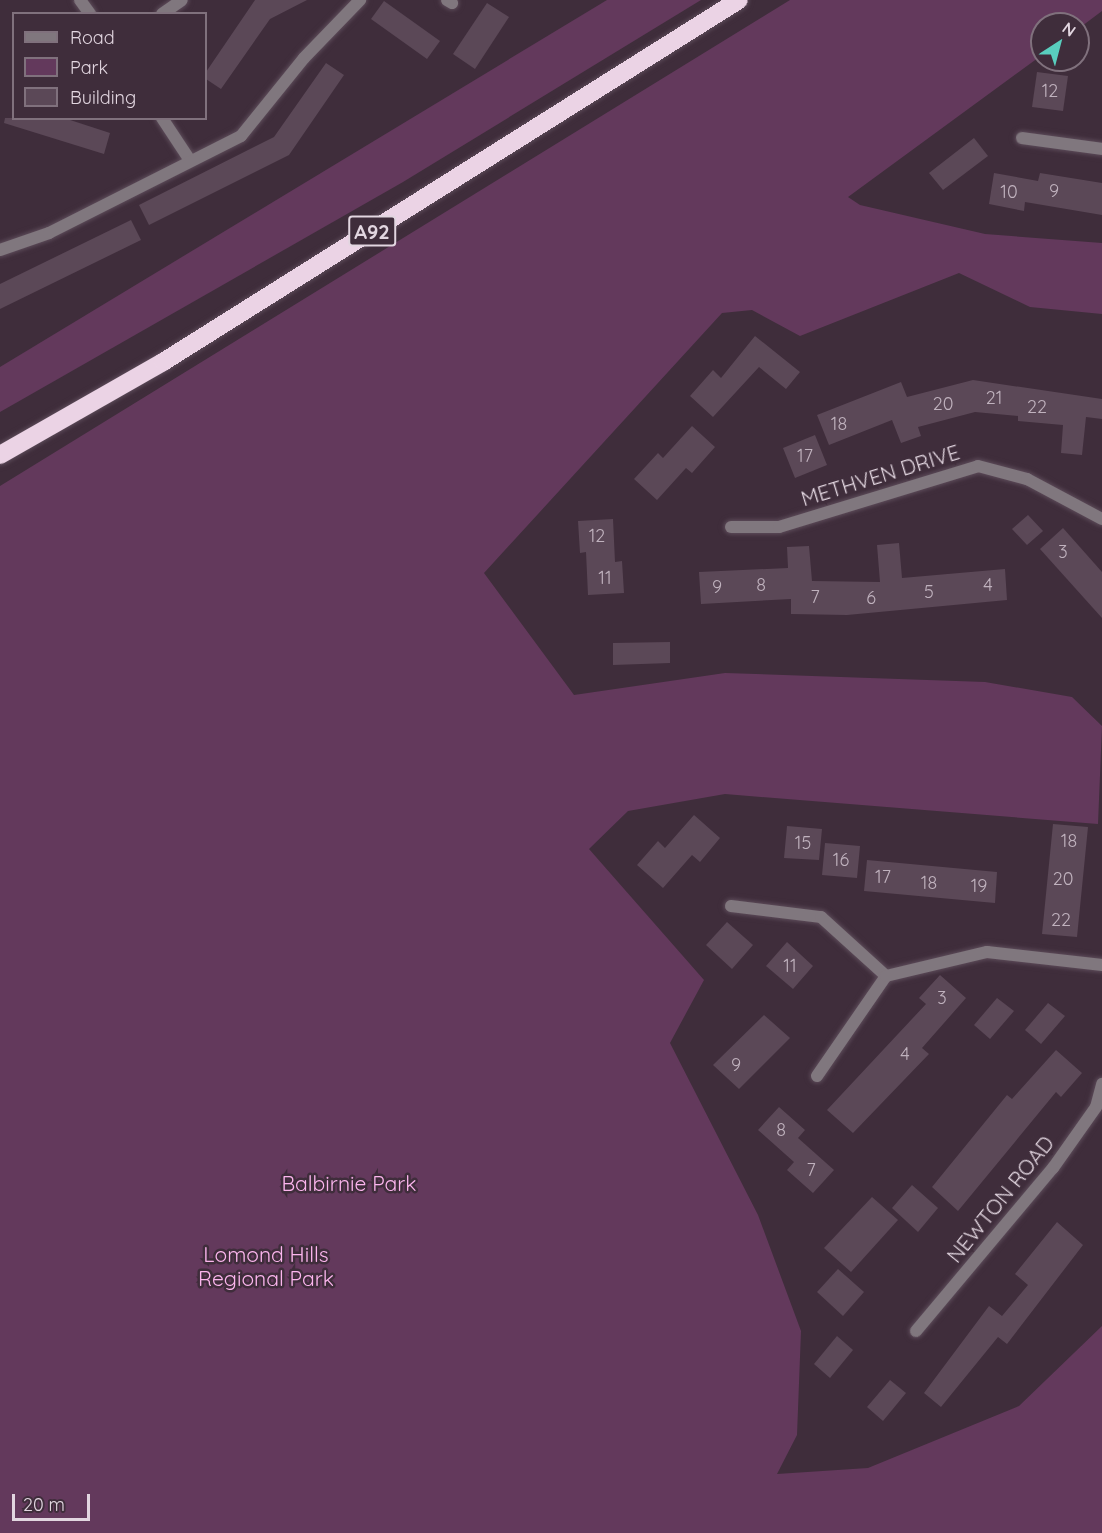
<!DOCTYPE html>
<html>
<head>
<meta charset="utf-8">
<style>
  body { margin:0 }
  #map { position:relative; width:1102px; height:1533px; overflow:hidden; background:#3f2d3b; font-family:Quicksand,sans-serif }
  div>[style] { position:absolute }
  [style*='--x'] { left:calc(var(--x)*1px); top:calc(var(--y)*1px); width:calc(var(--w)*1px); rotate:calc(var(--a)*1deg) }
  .green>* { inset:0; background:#63395c }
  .building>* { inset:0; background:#5b4857 }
  .roads { filter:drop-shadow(0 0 2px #5c4b59) drop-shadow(0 0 2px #5c4b59) }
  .street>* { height:12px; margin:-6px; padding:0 6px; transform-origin:6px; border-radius:6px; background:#80777e }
  .highway>* { height:18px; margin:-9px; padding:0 9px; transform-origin:9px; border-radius:9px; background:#ebd3e5 }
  span { translate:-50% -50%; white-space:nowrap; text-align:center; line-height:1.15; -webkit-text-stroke:5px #3f2d3b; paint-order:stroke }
  .number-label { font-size:18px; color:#c0b2be }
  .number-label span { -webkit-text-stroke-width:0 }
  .shield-label span { padding:2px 4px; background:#3f2d3b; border:2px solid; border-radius:4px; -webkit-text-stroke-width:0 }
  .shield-label { font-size:20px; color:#e2d6e0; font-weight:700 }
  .street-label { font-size:21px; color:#e2d6e0 }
  .park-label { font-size:21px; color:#fcb5ee }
  .legend { position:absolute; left:12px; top:12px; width:195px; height:108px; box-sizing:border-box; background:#3f2d3b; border:2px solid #80717d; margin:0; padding:8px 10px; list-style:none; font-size:18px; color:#e2d6e0 }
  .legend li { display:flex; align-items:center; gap:12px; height:30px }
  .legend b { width:30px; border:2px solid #80717d }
  .north { position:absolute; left:1030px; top:12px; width:60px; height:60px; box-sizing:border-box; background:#3f2d3b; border:2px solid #80717d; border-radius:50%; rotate:36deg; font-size:16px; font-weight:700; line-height:24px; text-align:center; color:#e2d6e0 }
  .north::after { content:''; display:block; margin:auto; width:21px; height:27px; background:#59cebe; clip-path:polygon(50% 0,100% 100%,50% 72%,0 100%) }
  .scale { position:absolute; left:12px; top:1494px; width:78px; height:27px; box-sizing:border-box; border:3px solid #e2d6e0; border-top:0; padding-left:8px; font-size:18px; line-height:21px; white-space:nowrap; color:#e2d6e0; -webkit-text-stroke:4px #3f2d3b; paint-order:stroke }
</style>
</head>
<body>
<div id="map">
  <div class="green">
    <i style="clip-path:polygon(607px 0,701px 0,403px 182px,0 412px,0 367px)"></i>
    <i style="clip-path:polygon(790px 0,1102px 0,1102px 11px,1078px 29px,1078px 24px,1042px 24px,1042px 55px,848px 197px,860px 205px,985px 234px,1102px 243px,1102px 314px,1030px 307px,959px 273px,800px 336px,752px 310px,722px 313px,484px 573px,574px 695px,725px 673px,985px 682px,1072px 697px,1102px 726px,1098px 824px,725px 794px,628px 811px,589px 849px,704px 980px,670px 1043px,758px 1215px,801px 1331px,797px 1435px,777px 1474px,868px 1468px,1019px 1406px,1102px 1326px,1102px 1533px,0 1533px,0 486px)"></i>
  </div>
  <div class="building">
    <i style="clip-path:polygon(255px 0,307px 0,270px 19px,221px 89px,206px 79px,206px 72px)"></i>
    <i style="clip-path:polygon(384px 1px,440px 41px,427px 59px,371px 19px)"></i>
    <i style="clip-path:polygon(487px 3px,509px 17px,475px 69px,453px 54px)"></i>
    <i style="clip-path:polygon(326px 63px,344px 75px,289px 155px,149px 225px,139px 205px,274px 137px)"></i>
    <i style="clip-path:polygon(1037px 72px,1068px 76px,1063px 111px,1032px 107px)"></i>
    <i style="clip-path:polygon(5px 118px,64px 118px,110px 133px,104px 154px,4px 123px)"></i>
    <i style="clip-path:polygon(974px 138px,988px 156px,943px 190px,929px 173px)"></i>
    <i style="clip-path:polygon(994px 173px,1038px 181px,1040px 173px,1102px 183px,1102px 215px,1025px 202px,1024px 211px,989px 204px)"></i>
    <i style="clip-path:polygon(131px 220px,141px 240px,0 309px,0 284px)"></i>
    <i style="clip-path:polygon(755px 336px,800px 372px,786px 389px,759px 367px,713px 417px,690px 396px,713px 370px,721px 378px)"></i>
    <i style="clip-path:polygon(973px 380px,1102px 399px,1102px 419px,1086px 417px,1082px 455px,1061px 453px,1063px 425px,1018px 421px,1018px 416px,975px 412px,918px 427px,921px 436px,901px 443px,892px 420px,829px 445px,817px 415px,901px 382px,907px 397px)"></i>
    <i style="clip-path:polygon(692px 426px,715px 447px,692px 473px,686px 468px,657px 500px,634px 479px,658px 453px,663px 458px)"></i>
    <i style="clip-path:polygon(815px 435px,827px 465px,795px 478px,783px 448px)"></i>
    <i style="clip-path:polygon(1028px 515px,1043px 531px,1027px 545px,1012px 529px)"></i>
    <i style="clip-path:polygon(613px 519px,615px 562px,622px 561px,624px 593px,588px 595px,586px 552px,580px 553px,578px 521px)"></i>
    <i style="clip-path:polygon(1063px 528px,1102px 572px,1102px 618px,1040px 549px)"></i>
    <i style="clip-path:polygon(899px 543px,902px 578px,1005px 569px,1007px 600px,847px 615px,791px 614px,791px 599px,701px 604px,699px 572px,788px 568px,787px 547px,809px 546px,812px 581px,880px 582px,877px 545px)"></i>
    <i style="clip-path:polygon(670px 642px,670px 663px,613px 665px,613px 643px)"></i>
    <i style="clip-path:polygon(694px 815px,720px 838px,700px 862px,692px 855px,663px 888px,637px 865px,658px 841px,665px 848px)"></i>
    <i style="clip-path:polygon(1053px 824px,1088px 827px,1077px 937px,1042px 934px)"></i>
    <i style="clip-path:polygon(787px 826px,822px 829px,819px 860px,784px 858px)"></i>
    <i style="clip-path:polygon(825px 843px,860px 846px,857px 878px,822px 875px)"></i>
    <i style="clip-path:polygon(867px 860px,997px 872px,995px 903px,864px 891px)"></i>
    <i style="clip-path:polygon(727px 922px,753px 945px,732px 969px,706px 945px)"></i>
    <i style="clip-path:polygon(787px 942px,813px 966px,793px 989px,766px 966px)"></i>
    <i style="clip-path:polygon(940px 975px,966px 998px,922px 1048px,929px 1054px,853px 1133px,827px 1110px,926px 1004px,919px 998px)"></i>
    <i style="clip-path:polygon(997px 998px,1014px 1011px,990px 1039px,974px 1025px)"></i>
    <i style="clip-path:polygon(1048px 1003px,1065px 1016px,1041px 1044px,1025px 1030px)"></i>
    <i style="clip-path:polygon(764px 1015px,790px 1038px,739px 1089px,713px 1065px)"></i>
    <i style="clip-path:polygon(1056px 1050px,1082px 1073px,1061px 1097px,1056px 1092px,958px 1211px,932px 1187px,1007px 1095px,1012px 1099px)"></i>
    <i style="clip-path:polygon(779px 1107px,805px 1130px,798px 1138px,834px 1170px,813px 1193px,787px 1170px,794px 1162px,758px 1130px)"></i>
    <i style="clip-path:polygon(912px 1185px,938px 1208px,918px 1232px,892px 1208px)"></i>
    <i style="clip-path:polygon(872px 1197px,898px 1220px,851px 1272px,824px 1248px)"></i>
    <i style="clip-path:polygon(1057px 1222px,1083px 1245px,1007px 1344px,998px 1337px,941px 1407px,924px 1393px,989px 1306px,1002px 1316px,1028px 1285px,1015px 1274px)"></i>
    <i style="clip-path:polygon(838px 1269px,864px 1292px,843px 1316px,817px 1292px)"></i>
    <i style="clip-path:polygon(837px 1336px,853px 1350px,830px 1378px,814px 1364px)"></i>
    <i style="clip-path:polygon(890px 1380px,906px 1393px,883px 1421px,867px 1407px)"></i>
  </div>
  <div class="roads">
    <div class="street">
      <i style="--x:80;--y:0;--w:17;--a:54"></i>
      <i style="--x:447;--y:0;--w:6;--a:31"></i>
      <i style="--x:162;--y:14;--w:24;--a:-35"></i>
      <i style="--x:162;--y:118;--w:49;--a:56.6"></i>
      <i style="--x:1022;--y:138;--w:81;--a:7.8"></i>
      <i style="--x:0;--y:250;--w:52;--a:-19.1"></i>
      <i style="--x:49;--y:233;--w:215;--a:-26.8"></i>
      <i style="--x:241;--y:136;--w:100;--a:-51.1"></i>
      <i style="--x:304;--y:58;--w:81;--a:-46"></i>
      <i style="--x:731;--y:527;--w:48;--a:0"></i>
      <i style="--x:779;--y:527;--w:208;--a:-17"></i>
      <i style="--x:978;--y:466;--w:51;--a:14.9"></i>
      <i style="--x:1027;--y:479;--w:85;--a:28.1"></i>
      <i style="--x:731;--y:906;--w:91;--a:7"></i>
      <i style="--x:821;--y:917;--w:88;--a:42.2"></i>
      <i style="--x:817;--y:1076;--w:121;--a:-55.4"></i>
      <i style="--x:886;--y:976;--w:104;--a:-13.4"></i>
      <i style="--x:987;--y:952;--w:116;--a:6.4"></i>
      <i style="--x:916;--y:1331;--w:213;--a:-50"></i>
      <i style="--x:1053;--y:1168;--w:75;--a:-54.8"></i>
      <i style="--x:1096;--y:1107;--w:24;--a:-75"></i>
    </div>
    <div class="highway">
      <i style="--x:0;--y:455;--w:188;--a:-29.7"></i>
      <i style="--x:163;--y:362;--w:680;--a:-32.15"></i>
    </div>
  </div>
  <div class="number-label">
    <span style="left:1050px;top:91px">12</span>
    <span style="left:1054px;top:191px">9</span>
    <span style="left:1009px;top:192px">10</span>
    <span style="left:994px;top:398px">21</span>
    <span style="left:943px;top:404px">20</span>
    <span style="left:1037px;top:407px">22</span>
    <span style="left:839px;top:424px">18</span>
    <span style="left:805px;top:456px">17</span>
    <span style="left:597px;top:536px">12</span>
    <span style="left:1063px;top:552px">3</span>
    <span style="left:605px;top:578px">11</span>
    <span style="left:761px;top:585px">8</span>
    <span style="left:988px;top:585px">4</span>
    <span style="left:717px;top:587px">9</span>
    <span style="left:929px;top:592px">5</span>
    <span style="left:815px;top:597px">7</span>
    <span style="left:871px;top:598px">6</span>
    <span style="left:1069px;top:841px">18</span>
    <span style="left:803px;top:843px">15</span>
    <span style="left:841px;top:860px">16</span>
    <span style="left:883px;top:877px">17</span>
    <span style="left:1063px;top:879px">20</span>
    <span style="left:929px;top:883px">18</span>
    <span style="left:979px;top:886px">19</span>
    <span style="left:1061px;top:920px">22</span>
    <span style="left:790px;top:966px">11</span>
    <span style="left:942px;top:998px">3</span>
    <span style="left:905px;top:1054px">4</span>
    <span style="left:736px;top:1065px">9</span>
    <span style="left:781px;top:1130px">8</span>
    <span style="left:811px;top:1170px">7</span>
  </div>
  <div class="shield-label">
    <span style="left:372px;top:231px">A92</span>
  </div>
  <div class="street-label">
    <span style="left:880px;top:475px;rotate:-17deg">METHVEN DRIVE</span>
    <span style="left:1000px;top:1199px;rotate:-51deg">NEWTON ROAD</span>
  </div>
  <div class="park-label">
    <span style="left:349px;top:1183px">Balbirnie Park</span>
    <span style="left:266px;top:1266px">Lomond Hills<br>Regional Park</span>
  </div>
  <ul class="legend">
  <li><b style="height:8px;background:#80777e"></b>Road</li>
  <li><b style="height:16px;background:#63395c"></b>Park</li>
  <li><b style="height:16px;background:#5b4857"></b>Building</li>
  </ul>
  <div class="north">N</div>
  <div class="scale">20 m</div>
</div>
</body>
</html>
